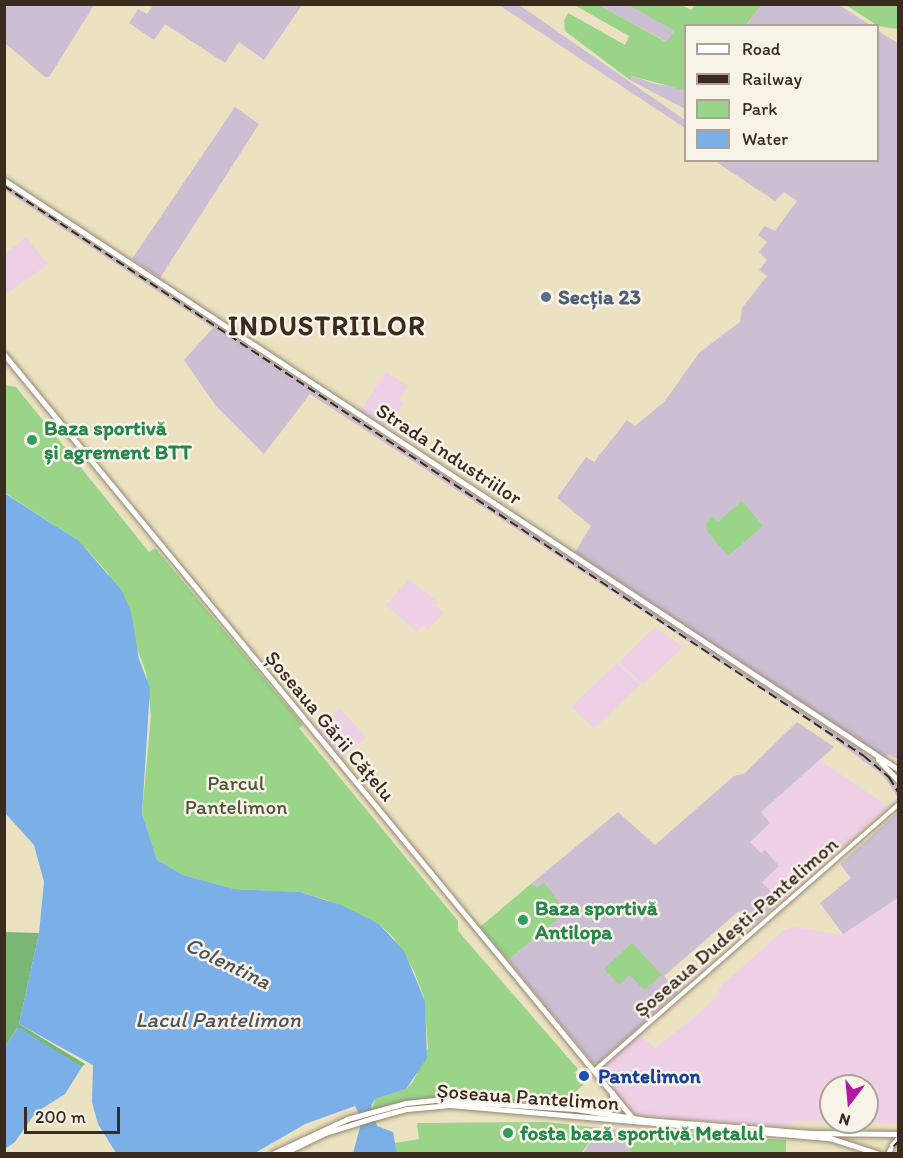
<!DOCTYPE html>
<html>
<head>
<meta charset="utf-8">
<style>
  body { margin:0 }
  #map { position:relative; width:903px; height:1158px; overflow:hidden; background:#ebe2c1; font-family:Itim,sans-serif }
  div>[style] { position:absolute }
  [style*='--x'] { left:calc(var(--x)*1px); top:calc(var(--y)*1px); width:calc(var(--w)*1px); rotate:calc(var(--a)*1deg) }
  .built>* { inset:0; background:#eed0e7 }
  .industrial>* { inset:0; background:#ccbed3 }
  .green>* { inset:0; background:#99d488 }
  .forest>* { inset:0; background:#7ab674 }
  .water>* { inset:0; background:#7aafe7 }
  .roads { filter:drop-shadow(0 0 2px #938670) drop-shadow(0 0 2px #938670) }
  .tertiary>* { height:4px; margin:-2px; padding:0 2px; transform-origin:2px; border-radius:2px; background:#fff }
  .secondary>* { height:4.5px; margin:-2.25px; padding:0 2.25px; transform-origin:2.25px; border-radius:2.25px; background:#fff }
  .primary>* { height:5px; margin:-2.5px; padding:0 2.5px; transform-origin:2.5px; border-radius:2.5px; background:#fff }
  .tram>* { height:1.5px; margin:-0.75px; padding:0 0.75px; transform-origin:0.75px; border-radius:0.75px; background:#3b2a1e }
  .rail>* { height:1.5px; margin-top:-0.75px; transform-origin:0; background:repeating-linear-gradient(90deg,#3b2a1e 0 9px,transparent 0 13.5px) }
  .dots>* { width:16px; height:16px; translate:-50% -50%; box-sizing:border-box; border:3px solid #f7f3e8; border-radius:50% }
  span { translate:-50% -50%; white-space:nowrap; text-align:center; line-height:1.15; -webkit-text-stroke:5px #f7f3e8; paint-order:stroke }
  .service-label { font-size:21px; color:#4e5e75; font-weight:700 }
  .left { translate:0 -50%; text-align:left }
  .leisure-label { font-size:21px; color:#27864d; font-weight:700 }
  .street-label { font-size:21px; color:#3b2a1e }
  .park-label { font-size:21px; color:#525438 }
  .transit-label { font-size:21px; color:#164399; font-weight:700 }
  .water-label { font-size:22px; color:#4e525a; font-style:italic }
  .district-label { font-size:27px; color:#3b2a1e; font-weight:700; letter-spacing:1.5px }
  .frame { position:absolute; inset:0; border:6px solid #3b2a1e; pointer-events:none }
  .legend { position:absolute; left:684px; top:24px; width:195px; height:138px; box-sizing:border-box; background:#f7f3e8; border:2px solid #aca397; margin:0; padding:8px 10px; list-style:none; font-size:18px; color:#3b2a1e }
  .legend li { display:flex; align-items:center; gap:12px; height:30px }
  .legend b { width:30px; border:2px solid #aca397 }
  .north { position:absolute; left:819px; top:1074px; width:60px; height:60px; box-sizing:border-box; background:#f7f3e8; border:2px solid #aca397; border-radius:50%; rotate:196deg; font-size:16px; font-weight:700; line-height:24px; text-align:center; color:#3b2a1e }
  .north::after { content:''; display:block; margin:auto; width:21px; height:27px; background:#b5179e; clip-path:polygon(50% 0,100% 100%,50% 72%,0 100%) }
  .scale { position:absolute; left:24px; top:1107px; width:96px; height:27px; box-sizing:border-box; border:3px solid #3b2a1e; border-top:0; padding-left:8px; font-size:18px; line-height:21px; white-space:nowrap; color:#3b2a1e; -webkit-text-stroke:4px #f7f3e8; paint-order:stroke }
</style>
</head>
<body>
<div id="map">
  <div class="built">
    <i style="clip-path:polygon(26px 237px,48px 264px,5px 295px,5px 254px)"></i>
    <i style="clip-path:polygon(386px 372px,408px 386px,399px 399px,404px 403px,387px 428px,361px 410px)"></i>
    <i style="clip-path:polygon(409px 579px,438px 602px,435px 605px,443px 613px,428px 630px,423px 625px,417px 632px,386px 605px)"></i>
    <i style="clip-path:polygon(655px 627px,683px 647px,643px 685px,619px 662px)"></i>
    <i style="clip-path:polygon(617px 663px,640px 685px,594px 728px,571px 707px)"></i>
    <i style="clip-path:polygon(340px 708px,366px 738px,342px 758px,317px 730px)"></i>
    <i style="clip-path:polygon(819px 760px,888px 806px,780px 901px,762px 882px,779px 866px,766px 850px,761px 853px,750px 842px,770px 823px,761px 812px)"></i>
    <i style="clip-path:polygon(898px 898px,898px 1123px,857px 1122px,867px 1122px,867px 1086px,831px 1086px,831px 1121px,792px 1121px,792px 1128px,644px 1116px,630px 1110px,597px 1072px,639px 1034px,655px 1048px,695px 1017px,716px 997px,721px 986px,784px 930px,795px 927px,841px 935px)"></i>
  </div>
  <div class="industrial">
    <i style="clip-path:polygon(5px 4px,94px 4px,94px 5px,49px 77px,45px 77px,5px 43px)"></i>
    <i style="clip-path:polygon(761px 4px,839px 5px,870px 25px,746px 26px)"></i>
    <i style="clip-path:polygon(153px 5px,153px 4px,302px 5px,264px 60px,239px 42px,225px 63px,165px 24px,154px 40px,129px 23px,138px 9px,147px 14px)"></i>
    <i style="clip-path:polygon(499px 5px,519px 5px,685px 120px,685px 128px)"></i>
    <i style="clip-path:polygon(599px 5px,628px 5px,676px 31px,667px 42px)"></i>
    <i style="clip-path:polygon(878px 31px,898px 43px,898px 760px,889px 754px,885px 757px,575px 552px,591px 526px,557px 498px,586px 457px,594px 462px,627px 420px,635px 426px,664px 402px,700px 352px,740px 322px,742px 308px,767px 276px,759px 270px,767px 260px,759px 252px,767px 242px,758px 235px,765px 226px,775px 231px,797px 201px,784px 192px,775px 201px,715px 161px,878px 160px)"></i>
    <i style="clip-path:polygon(632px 76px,655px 84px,685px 88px,685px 109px,630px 80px)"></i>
    <i style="clip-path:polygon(235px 107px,259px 124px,160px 278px,132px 259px)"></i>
    <i style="clip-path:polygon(4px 185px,860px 749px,887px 771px,898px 787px,898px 798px,884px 776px,804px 717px,310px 394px,264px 454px,216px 406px,184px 360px,213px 328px,5px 190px)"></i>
    <i style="clip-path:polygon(797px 722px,834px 747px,761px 812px,770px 823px,750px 842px,761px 853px,765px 850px,779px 866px,762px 882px,780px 901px,755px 924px,739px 911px,664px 976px,678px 992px,598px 1063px,593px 1063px,508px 960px,565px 912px,544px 882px,537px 888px,532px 883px,618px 812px,655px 845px,734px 776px,744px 774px)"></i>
    <i style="clip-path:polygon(898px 812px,898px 898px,843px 934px,820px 903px,851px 878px,840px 864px)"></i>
    <i style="clip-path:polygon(601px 1128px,631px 1131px,630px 1153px,582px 1154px)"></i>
  </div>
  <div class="green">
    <i style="clip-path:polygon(599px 5px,666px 42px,675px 31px,628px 5px,681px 5px,691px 10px,695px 5px,761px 5px,746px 25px,686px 26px,685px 88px,680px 89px,632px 76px,630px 80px,565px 31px,564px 21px,568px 13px,625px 45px,629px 36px,576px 6px)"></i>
    <i style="clip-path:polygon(846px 5px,898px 5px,898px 29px,878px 26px)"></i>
    <i style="clip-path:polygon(4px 385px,16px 387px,149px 552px,155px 548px,303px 725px,299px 728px,458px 921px,458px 930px,464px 938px,578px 1069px,575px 1072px,585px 1083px,564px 1103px,425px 1098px,372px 1110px,375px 1099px,406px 1089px,413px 1082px,428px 1048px,424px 997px,414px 971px,393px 937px,379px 924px,327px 900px,300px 892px,234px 889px,183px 875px,157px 860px,142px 814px,151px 715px,146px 672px,108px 573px,79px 541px,5px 493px)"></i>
    <i style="clip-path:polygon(742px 501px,763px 526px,728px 556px,707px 531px,706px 523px,712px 516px,718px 522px)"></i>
    <i style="clip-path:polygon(544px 882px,566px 912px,508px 960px,480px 927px,532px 883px,537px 888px)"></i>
    <i style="clip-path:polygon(632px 943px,662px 975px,644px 990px,630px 975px,619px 985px,604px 969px)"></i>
    <i style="clip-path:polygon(546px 1122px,601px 1128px,581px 1153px,397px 1153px,395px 1143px,419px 1139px,417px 1123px)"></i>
    <i style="clip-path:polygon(631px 1130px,786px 1140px,786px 1153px,630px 1153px)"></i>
  </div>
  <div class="forest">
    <i style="clip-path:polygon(5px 932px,39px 933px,19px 1024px,85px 1064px,82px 1067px,17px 1028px,5px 1047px)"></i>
  </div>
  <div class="water">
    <i style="clip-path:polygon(4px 493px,79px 541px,122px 591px,131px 612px,139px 659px,150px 688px,142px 814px,157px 860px,183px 875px,234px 889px,300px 892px,341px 905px,379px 924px,404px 951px,425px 1001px,427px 1058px,406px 1089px,375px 1099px,371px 1106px,377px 1126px,393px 1132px,397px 1153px,353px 1153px,362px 1120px,355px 1106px,305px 1124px,255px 1153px,116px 1153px,98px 1124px,92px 1102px,93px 1065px,19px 1024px,39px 933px,44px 882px,34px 845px,5px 813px)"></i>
    <i style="clip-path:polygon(18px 1027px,82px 1067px,65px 1094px,35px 1113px,15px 1142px,5px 1149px,5px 1047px)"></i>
  </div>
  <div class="roads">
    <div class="tertiary">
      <i style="--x:594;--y:1071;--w:404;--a:-41.2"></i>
    </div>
    <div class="secondary">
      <i style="--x:4;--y:180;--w:1071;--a:33.38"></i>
      <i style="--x:4;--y:354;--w:988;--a:50.54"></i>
      <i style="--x:878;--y:759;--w:29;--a:46"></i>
    </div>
    <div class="primary">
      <i style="--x:607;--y:1112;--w:7;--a:-34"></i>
      <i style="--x:613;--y:1108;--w:15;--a:-94"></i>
      <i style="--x:892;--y:1145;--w:9;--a:-49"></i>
      <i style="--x:272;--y:1154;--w:83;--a:-25"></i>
      <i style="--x:347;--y:1119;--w:61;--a:-15.2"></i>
      <i style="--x:406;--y:1103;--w:29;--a:-6"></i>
      <i style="--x:435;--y:1100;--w:140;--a:3.7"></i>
      <i style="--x:575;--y:1109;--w:72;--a:8.8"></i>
      <i style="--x:646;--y:1120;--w:165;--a:4.5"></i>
      <i style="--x:810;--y:1133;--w:88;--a:0.7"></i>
      <i style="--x:282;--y:1154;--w:48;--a:-26"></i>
      <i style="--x:325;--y:1133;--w:50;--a:-17.4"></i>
      <i style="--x:373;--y:1118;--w:35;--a:-15"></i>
      <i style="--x:407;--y:1109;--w:43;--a:-5.3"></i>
      <i style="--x:450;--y:1105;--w:381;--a:5"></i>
      <i style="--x:830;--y:1138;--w:52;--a:18.1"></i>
      <i style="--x:888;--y:1154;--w:5;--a:-68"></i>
    </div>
  </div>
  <div class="tram">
    <i style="--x:894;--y:1146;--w:6;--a:-45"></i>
  </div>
  <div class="rail">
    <i style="--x:4;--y:186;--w:1032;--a:33.54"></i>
    <i style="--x:864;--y:756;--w:33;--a:40"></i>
    <i style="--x:889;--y:777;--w:17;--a:59"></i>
  </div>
  <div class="dots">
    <i style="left:546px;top:297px;background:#5c6f8a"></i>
    <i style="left:32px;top:440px;background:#2e9e5b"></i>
    <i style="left:523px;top:920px;background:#2e9e5b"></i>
    <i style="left:584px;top:1076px;background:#1a4fb4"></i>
    <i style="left:508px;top:1133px;background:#2e9e5b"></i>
  </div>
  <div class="service-label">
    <span class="left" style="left:558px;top:297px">Secția 23</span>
  </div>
  <div class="leisure-label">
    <span class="left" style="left:44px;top:440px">Baza sportivă<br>și agrement BTT</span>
    <span class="left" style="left:535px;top:920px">Baza sportivă<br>Antilopa</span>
    <span class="left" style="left:520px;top:1133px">fosta bază sportivă Metalul</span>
  </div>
  <div class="street-label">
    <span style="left:449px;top:454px;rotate:33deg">Strada Industriilor</span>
    <span style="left:330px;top:726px;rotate:50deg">Șoseaua Gării Cățelu</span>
    <span style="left:736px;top:927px;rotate:-41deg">Șoseaua Dudești-Pantelimon</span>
    <span style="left:528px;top:1097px;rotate:4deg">Șoseaua Pantelimon</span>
  </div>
  <div class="park-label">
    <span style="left:236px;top:795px">Parcul<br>Pantelimon</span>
  </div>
  <div class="transit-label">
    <span class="left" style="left:598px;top:1076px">Pantelimon</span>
  </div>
  <div class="water-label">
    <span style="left:228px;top:963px;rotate:26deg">Colentina</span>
    <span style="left:218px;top:1020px">Lacul Pantelimon</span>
  </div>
  <div class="district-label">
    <span style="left:327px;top:326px">INDUSTRIILOR</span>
  </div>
  <div class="frame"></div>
  <ul class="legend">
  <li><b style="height:8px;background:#fff"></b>Road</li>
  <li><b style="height:8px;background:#3b2a1e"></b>Railway</li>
  <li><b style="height:16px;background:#99d488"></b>Park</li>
  <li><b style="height:16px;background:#7aafe7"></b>Water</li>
  </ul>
  <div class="north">N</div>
  <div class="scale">200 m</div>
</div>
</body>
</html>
